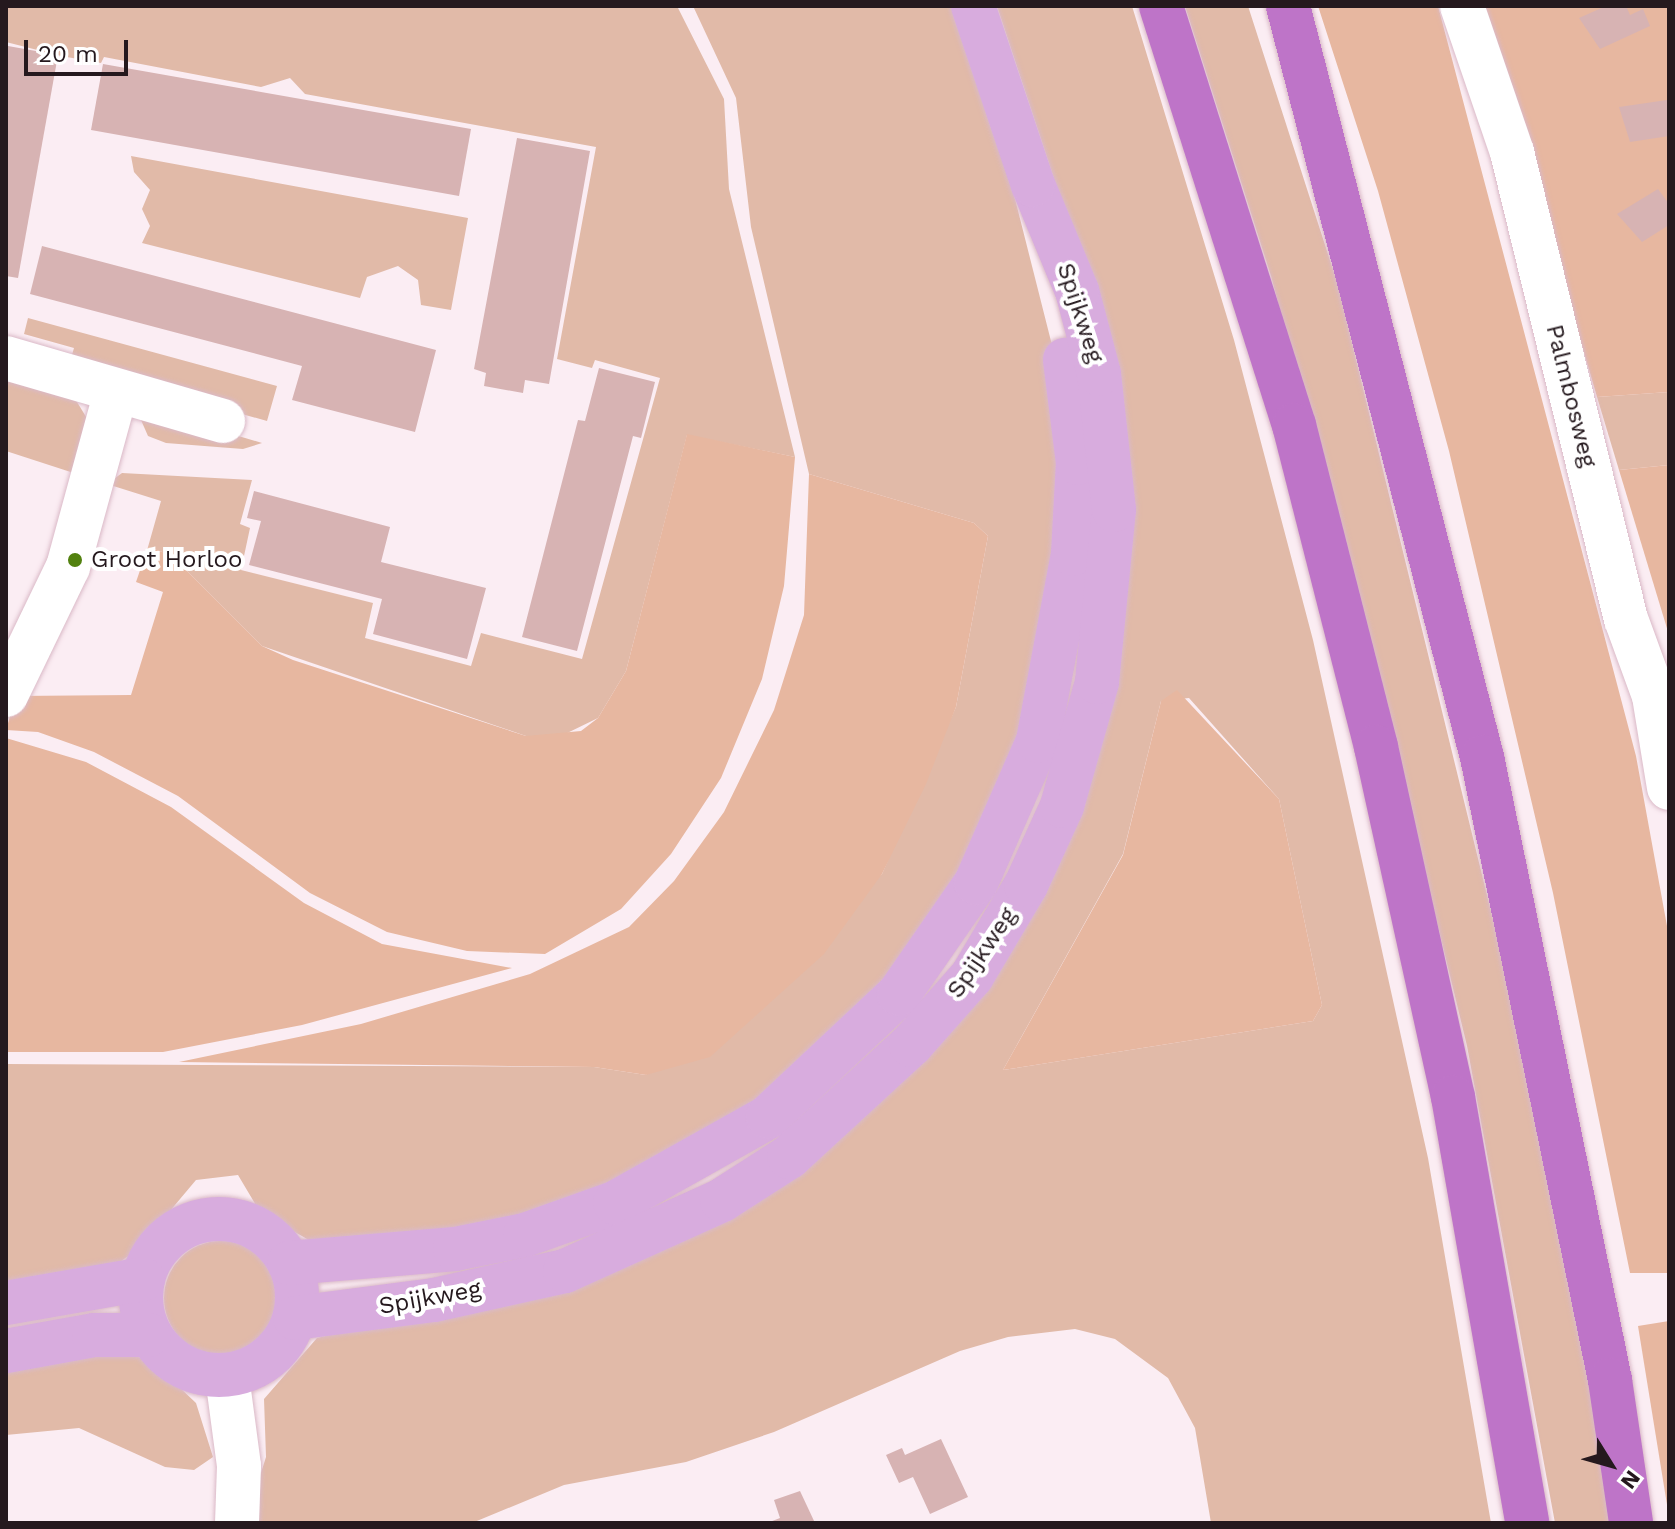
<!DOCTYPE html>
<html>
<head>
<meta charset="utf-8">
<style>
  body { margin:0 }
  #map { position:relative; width:1675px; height:1529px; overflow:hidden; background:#fbedf3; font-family:"Work Sans",sans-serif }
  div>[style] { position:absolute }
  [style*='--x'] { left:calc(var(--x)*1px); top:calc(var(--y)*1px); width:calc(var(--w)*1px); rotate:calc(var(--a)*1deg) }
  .green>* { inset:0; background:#e1baa8 }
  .round { border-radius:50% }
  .forest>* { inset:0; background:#e7b7a0 }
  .building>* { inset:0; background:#d7b3b3 }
  .roads { filter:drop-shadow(0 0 2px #dab9c7) drop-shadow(0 0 2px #dab9c7) }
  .minor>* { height:44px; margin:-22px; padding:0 22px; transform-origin:22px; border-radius:22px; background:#fff }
  .major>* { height:44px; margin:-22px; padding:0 22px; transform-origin:22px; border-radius:22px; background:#d8acde }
  .major>.ring { margin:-22px; padding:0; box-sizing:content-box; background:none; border:44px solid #d8acde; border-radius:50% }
  .highway>* { height:44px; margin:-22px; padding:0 22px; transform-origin:22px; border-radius:22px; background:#be74c8 }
  .dots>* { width:22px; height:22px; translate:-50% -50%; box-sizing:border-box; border:4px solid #fff; border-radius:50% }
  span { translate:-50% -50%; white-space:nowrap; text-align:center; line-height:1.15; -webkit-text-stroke:8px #fff; paint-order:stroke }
  .street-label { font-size:24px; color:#25191e }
  .poi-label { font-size:24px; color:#25191e }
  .left { translate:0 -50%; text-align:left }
  .frame { position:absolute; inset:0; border:8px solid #25191e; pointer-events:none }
  .north { position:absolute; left:1571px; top:1425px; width:80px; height:80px; -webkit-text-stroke:6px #fff; paint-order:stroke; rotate:127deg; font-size:22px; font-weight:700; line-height:32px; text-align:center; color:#25191e }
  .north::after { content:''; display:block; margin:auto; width:28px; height:36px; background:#25191e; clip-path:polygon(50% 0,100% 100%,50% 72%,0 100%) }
  .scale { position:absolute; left:24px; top:40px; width:104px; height:36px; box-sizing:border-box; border:4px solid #25191e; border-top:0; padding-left:10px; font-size:24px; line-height:28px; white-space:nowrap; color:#25191e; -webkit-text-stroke:6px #fff; paint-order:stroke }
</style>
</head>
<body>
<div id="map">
  <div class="green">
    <i style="clip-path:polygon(6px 6px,677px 6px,724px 99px,729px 189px,795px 457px,687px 435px,626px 671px,598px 718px,559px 737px,526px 736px,262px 646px,171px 555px,148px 547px,161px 501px,107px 484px,122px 473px,252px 480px,240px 524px,250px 528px,241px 570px,373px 603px,365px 638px,471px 666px,481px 633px,582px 659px,660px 378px,595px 360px,592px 368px,557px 359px,596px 147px,305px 94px,290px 78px,261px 87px,104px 57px,101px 63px,61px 56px,6px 42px)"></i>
    <i style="clip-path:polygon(693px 6px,953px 6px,1012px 187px,1054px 353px,1067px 484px,1028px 729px,915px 958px,729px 1130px,497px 1230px,321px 1247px,260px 1212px,238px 1175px,196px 1180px,138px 1249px,117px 1264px,6px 1291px,6px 1064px,594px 1067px,646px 1075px,882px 874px,956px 707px,988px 536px,974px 523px,809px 474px,751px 227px,736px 98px)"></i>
    <i style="clip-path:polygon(evenodd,997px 6px,1132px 6px,1234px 340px,1313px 640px,1428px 1158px,1491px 1523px,1211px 1523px,1195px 1428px,1168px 1378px,1115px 1339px,1075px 1329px,1008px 1337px,960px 1351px,774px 1432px,686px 1462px,564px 1485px,472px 1523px,245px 1523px,266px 1457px,264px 1399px,317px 1338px,537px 1287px,872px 1102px,1089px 761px,1070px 227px,997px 6px,1189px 698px,1279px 799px,1322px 1005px,1313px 1021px,1003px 1070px,1123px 854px,1161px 701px,1189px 698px)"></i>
    <i style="clip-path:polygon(1185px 6px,1248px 6px,1337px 282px,1521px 1034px,1598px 1428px,1610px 1523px,1555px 1523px,1467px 1046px,1370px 646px,1271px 276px)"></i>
    <i style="clip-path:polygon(131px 156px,468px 218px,451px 310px,421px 305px,418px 280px,398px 266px,367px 277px,360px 298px,142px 243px,150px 226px,142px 209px,150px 190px,134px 172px)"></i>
    <i style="clip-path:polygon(28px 318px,277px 386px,267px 421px,69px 365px,74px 348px,24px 334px)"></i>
    <i style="clip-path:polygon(6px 381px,62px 387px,77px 402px,88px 420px,86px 477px,6px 451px)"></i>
    <i style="clip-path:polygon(1669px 392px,1669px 465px,1619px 470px,1597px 397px)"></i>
    <i style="clip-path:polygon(141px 420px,225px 432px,262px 443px,243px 449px,166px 443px,148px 436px)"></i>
    <i class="round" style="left:164px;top:1241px;width:114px;height:114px"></i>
    <i style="clip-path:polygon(120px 1348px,158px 1367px,196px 1403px,213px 1457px,194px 1470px,165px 1467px,79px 1428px,6px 1435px,6px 1364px)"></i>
  </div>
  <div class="forest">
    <i style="clip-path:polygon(1318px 6px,1438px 6px,1636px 756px,1669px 937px,1669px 1273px,1630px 1273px,1553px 893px,1449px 451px,1378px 191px)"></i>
    <i style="clip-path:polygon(1483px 6px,1669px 6px,1669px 392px,1597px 397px)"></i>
    <i style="clip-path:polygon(687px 434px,795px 457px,784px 586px,762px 679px,721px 778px,671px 854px,621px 909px,545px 954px,467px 951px,387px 932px,310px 893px,178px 796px,94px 752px,38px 732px,6px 730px,16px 696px,131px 695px,163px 592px,136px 582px,148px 547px,171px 555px,262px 646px,293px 660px,526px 736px,581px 731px,598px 718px,626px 671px)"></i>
    <i style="clip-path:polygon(1669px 465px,1669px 635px,1619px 470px)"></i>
    <i style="clip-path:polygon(809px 474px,974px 523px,988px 536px,956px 707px,926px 784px,882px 874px,824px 954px,710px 1057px,646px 1075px,594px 1067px,179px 1062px,361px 1024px,530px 974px,629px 927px,674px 881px,724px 812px,774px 710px,804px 615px)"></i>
    <i style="clip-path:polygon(1177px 690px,1279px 799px,1322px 1005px,1313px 1021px,1003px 1070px,1123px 855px,1161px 701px)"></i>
    <i style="clip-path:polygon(6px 738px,86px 762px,171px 807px,304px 903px,382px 944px,512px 968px,302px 1025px,163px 1052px,6px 1052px)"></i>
    <i style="clip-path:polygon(1669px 1321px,1669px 1517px,1638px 1326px)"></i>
  </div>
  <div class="building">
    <i style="clip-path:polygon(1606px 6px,1626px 6px,1630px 15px,1643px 9px,1650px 26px,1600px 49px,1579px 18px)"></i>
    <i style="clip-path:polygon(8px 46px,58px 55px,18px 278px,6px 276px)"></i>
    <i style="clip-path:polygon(103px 64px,471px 129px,459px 196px,91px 130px)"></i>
    <i style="clip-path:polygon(1667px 100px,1669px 136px,1630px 142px,1619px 107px)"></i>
    <i style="clip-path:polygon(517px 138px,590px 151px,549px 384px,525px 380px,523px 393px,484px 386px,486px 373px,474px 369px)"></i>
    <i style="clip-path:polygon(1658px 189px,1669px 204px,1669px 225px,1642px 242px,1617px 214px)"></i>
    <i style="clip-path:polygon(42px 246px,436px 350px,415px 432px,292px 400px,302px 366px,30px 294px)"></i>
    <i style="clip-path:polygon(599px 368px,655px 382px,641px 438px,633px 436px,577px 651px,522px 637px,578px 420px,585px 421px)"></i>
    <i style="clip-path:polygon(254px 491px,390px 527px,381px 562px,486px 588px,467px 659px,373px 634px,382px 599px,249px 565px,261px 521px,247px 518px)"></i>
    <i style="clip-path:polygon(941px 1439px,968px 1497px,930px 1514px,913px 1477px,899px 1483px,886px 1455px,902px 1448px,905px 1455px)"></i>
    <i style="clip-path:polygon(800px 1491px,815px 1523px,767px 1523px,780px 1518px,774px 1500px)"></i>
  </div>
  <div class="roads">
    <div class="minor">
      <i style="--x:1462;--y:6;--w:154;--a:71.1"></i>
      <i style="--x:1512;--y:152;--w:481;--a:76.3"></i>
      <i style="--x:1626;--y:619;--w:82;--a:70"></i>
      <i style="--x:1654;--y:696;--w:93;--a:80.7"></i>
      <i style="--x:6;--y:358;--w:226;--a:16.2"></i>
      <i style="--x:6;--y:695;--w:142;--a:-64.2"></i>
      <i style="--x:68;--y:567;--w:178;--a:-74.7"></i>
      <i style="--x:227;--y:1376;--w:91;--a:82.4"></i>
      <i style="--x:239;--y:1466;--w:57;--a:92"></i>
    </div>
    <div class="major">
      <i class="ring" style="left:141px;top:1219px;width:112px;height:112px"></i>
      <i style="--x:289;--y:1263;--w:167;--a:-4.8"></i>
      <i style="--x:455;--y:1249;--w:71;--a:-11.3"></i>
      <i style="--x:525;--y:1235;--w:96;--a:-19.6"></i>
      <i style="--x:615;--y:1203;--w:176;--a:-29.3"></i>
      <i style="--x:768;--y:1117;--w:180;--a:-43.2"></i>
      <i style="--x:899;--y:994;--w:135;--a:-55.3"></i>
      <i style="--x:976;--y:883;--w:155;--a:-66.4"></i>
      <i style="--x:1038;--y:741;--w:190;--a:-79.4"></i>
      <i style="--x:1073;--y:554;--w:91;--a:-86.9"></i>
      <i style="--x:1078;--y:463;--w:104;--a:-97.2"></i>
      <i style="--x:6;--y:1303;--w:139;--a:-9.9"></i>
      <i style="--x:295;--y:1318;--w:140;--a:-7.4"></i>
      <i style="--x:434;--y:1300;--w:134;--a:-12.5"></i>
      <i style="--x:565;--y:1271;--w:172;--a:-24.3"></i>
      <i style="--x:722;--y:1200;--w:80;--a:-32.7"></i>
      <i style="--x:789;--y:1157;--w:166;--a:-42.6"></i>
      <i style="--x:911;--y:1045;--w:92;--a:-48.5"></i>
      <i style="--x:972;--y:976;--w:106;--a:-59.3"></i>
      <i style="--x:1026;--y:885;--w:87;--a:-65.5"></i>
      <i style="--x:1062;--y:806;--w:129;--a:-74.2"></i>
      <i style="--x:1097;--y:682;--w:173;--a:-84.4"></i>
      <i style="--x:1114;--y:510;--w:137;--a:-96.3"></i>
      <i style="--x:1099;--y:374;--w:86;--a:-104.8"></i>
      <i style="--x:1077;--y:291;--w:115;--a:-112.5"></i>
      <i style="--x:1033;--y:185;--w:189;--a:-108.5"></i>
      <i style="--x:6;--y:1351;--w:89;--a:-10.3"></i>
      <i style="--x:94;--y:1335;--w:55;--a:0"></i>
    </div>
    <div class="highway">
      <i style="--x:1161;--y:6;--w:440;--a:72.4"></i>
      <i style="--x:1294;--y:425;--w:332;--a:75.7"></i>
      <i style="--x:1376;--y:747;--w:358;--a:77.6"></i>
      <i style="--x:1453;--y:1097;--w:432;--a:80.1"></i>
      <i style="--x:1288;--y:6;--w:776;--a:75.52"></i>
      <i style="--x:1482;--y:757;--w:636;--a:78.39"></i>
      <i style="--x:1610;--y:1380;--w:145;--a:81.6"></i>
    </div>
  </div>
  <div class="dots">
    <i style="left:75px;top:560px;background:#52810f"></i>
  </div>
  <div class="street-label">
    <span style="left:1080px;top:313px;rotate:72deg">Spijkweg</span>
    <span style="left:1571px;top:396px;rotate:76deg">Palmbosweg</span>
    <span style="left:982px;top:953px;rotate:-56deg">Spijkweg</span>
    <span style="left:430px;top:1298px;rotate:-10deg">Spijkweg</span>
  </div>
  <div class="poi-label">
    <span class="left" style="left:91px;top:560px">Groot Horloo</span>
  </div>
  <div class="frame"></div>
  <div class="north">N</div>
  <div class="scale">20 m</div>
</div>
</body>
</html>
